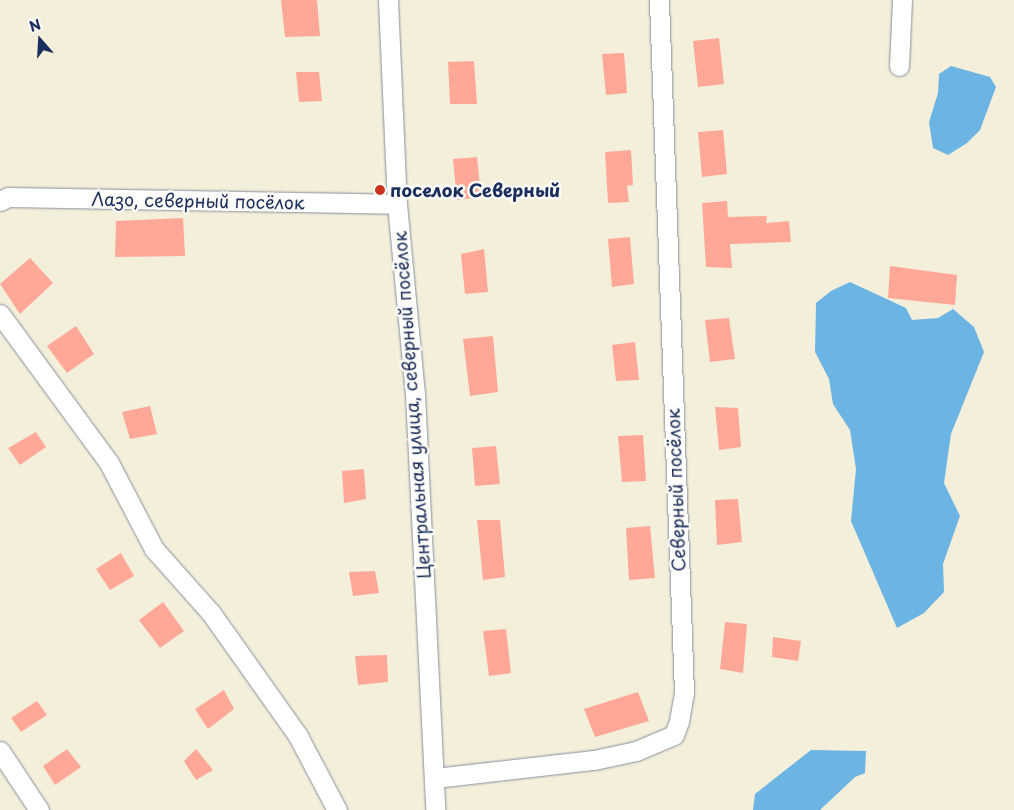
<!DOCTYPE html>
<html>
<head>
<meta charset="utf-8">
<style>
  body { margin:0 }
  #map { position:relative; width:1014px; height:810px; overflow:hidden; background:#f3efdb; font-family:"Playpen Sans",sans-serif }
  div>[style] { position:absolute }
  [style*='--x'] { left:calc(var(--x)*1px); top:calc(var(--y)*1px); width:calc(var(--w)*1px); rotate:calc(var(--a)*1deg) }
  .water>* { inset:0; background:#6bb4e3 }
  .building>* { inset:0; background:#ffa898 }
  .roads { filter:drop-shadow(0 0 1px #878f9c) drop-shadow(0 0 1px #878f9c) }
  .minor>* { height:19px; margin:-9.5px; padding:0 9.5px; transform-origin:9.5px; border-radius:9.5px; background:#fff }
  .dots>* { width:14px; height:14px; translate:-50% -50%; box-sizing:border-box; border:2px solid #fdfcf7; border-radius:50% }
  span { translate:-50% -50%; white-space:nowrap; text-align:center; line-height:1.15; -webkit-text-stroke:5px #fdfcf7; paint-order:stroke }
  .poi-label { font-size:18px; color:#1b2f5e; font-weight:700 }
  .left { translate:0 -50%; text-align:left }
  .street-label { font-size:18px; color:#1b2f5e }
  .north { position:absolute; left:15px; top:15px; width:50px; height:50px; -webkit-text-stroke:4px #fdfcf7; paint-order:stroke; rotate:341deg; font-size:14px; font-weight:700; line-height:20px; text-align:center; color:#1b2f5e }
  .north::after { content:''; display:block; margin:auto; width:18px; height:22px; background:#1b2f5e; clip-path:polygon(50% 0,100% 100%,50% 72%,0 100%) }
</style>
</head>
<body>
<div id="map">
  <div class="water">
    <i style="clip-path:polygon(951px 66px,990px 77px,996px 87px,980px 130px,967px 143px,948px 155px,933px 148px,929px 122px,938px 93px,939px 74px)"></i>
    <i style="clip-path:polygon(850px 282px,906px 308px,912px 320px,938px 318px,953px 309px,974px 327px,984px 352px,951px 434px,944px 483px,960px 516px,943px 564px,944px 592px,924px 613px,897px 628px,851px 521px,856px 469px,850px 430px,833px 404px,829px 379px,815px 352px,816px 303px,831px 291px)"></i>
    <i style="clip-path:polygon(811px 750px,866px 751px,865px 773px,855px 777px,820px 810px,753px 810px,755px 794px)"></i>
  </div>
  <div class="building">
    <i style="clip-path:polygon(281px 0,317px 0,320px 36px,285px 37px)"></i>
    <i style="clip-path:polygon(719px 38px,724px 84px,698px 87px,693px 41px)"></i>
    <i style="clip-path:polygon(624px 53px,627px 93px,606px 95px,602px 54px)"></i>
    <i style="clip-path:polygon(474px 61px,477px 104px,450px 104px,448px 62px)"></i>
    <i style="clip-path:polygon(296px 72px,319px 72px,322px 101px,299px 102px)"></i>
    <i style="clip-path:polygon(723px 130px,727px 174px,702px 177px,698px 132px)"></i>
    <i style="clip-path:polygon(631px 150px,633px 185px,627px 186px,629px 202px,608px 203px,605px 152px)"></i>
    <i style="clip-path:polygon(477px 157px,481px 197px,457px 200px,453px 159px)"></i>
    <i style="clip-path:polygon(727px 201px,728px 217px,767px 216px,766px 223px,789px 221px,791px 242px,730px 244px,732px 268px,706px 267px,702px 203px)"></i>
    <i style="clip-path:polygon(183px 218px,185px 256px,115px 257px,116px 221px)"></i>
    <i style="clip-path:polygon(630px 237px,634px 284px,612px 287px,608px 239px)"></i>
    <i style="clip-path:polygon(484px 249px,488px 292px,465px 294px,461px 254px)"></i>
    <i style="clip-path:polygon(30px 258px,53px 283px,20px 314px,0 284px)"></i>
    <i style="clip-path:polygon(890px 266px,957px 275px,955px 305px,888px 298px)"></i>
    <i style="clip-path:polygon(729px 318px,735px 359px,710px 362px,705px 320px)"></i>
    <i style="clip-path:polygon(76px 326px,94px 354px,67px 373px,47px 346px)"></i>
    <i style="clip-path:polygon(493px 336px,498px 392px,470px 396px,463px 339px)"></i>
    <i style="clip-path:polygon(635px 342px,639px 380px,616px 381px,612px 345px)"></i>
    <i style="clip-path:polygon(150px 406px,157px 434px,130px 439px,122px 412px)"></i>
    <i style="clip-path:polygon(715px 407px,738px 408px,741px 447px,719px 450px)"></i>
    <i style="clip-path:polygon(36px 432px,46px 447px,20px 465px,8px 448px)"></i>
    <i style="clip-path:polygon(643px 435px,646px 481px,622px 482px,618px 436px)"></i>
    <i style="clip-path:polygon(496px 446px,500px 484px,475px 486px,472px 448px)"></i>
    <i style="clip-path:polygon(364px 469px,366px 499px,344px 503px,342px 471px)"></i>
    <i style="clip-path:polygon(738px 499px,742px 542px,717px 545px,715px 500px)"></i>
    <i style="clip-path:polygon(477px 520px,500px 520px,505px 577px,483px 580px)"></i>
    <i style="clip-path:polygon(650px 526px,655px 578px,629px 580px,626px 528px)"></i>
    <i style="clip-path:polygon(121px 553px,134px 576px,110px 590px,96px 569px)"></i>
    <i style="clip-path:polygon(375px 571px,379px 593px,353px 596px,349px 572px)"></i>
    <i style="clip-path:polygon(163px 602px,184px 631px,160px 648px,139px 620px)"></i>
    <i style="clip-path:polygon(725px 622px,747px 624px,743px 673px,720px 669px)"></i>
    <i style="clip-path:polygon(506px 629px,511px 673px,489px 676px,483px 631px)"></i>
    <i style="clip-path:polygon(773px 637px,801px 641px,798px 661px,772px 657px)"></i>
    <i style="clip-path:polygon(387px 655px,388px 682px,358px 685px,355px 656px)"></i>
    <i style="clip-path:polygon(224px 690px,234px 709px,208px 729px,195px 709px)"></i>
    <i style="clip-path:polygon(638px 692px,649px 721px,595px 737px,584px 709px)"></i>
    <i style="clip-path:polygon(37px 701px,47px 715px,21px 732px,11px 718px)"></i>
    <i style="clip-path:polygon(67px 749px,81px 767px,55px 785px,43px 766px)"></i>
    <i style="clip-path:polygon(196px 749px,213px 770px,196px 780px,184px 761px)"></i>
  </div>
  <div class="roads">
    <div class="minor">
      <i style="--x:388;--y:0;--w:204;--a:87.5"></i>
      <i style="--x:397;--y:204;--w:191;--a:84.6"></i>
      <i style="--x:415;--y:394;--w:416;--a:87.2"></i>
      <i style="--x:899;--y:66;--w:66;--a:-87.4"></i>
      <i style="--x:0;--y:201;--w:9;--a:-27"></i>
      <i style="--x:8;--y:197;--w:389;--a:1"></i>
      <i style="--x:0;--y:314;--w:185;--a:53.8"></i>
      <i style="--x:109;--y:463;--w:97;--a:62.4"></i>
      <i style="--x:154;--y:549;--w:86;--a:48.3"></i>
      <i style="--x:211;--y:613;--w:151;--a:54.7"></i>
      <i style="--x:298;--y:736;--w:84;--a:62.2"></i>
      <i style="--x:0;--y:751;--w:71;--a:56.5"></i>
      <i style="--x:435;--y:778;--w:160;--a:-6.5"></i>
      <i style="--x:594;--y:760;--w:43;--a:-12.1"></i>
      <i style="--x:636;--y:751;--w:41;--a:-22.8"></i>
      <i style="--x:674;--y:735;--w:15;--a:-70"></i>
      <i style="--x:679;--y:721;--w:28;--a:-80"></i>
      <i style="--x:684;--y:693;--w:693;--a:-92.07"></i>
    </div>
  </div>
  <div class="dots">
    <i style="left:380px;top:190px;background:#c8321e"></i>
  </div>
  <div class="poi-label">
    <span class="left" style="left:390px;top:190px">поселок Северный</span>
  </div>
  <div class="street-label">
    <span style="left:198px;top:201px;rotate:1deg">Лазо, северный посёлок</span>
    <span style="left:412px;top:405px;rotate:-94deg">Центральная улица, северный посёлок</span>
    <span style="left:676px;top:490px;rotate:-92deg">Северный посёлок</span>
  </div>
  <div class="north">N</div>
</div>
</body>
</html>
